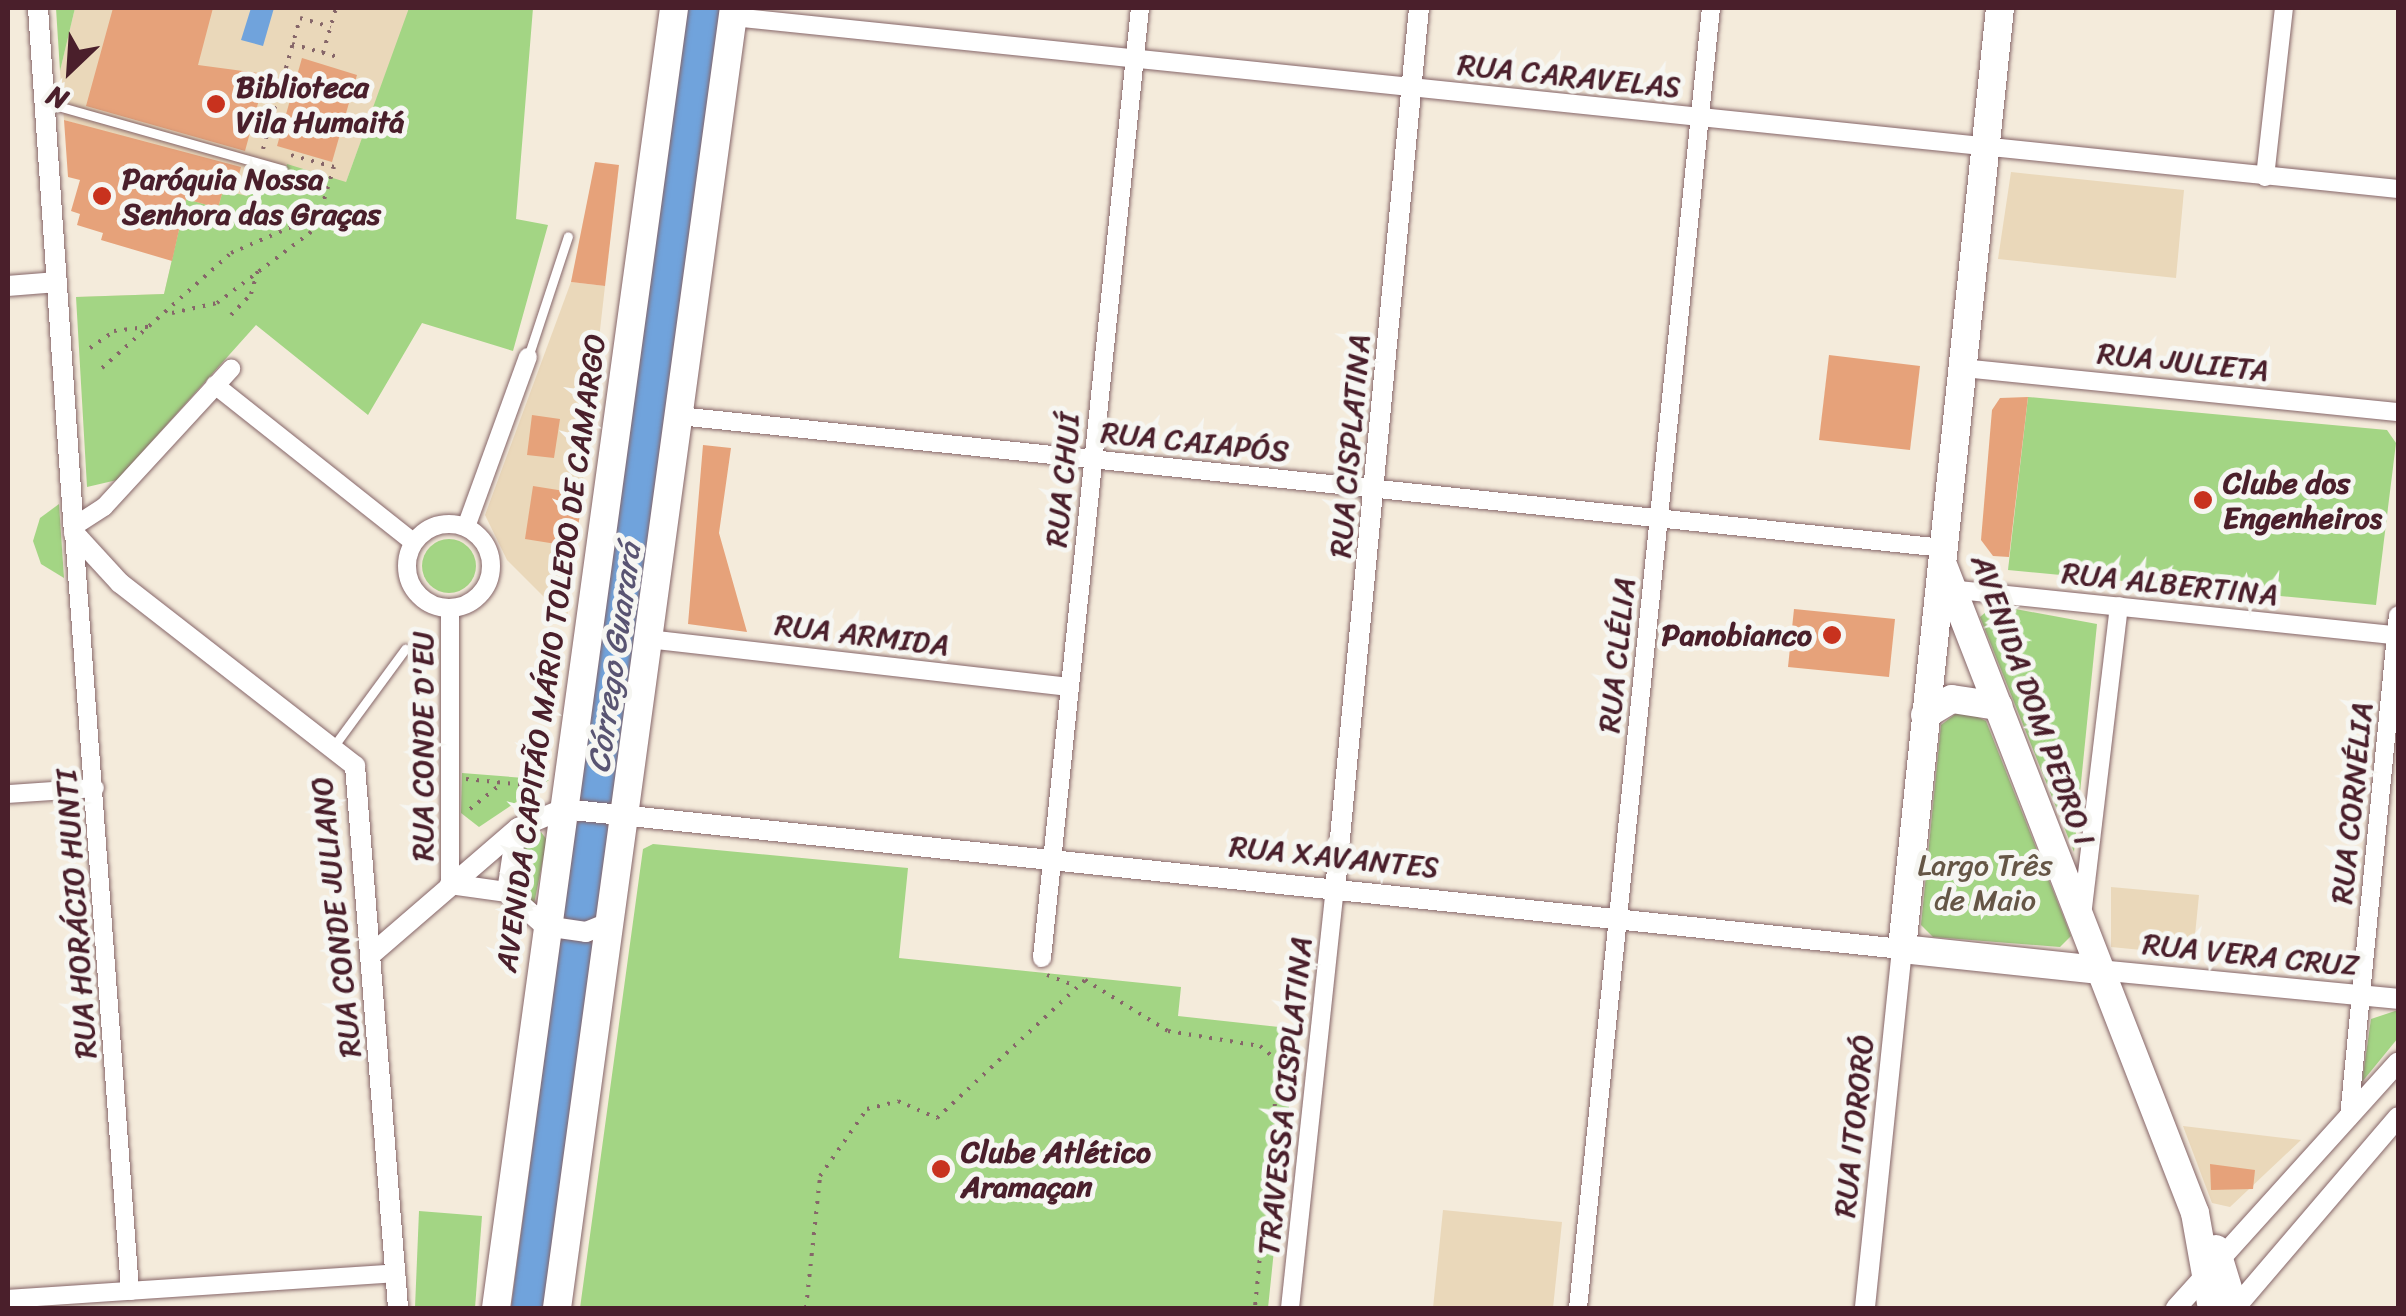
<!DOCTYPE html>
<html>
<head>
<meta charset="utf-8">
<style>
  body { margin:0 }
  #map { position:relative; width:2406px; height:1316px; overflow:hidden; background:#f4ebdb; font-family:Sriracha,sans-serif }
  div>[style] { position:absolute }
  [style*='--x'] { left:calc(var(--x)*1px); top:calc(var(--y)*1px); width:calc(var(--w)*1px); rotate:calc(var(--a)*1deg) }
  .built>* { inset:0; background:#ead8ba }
  .green>* { inset:0; background:#a3d584 }
  .round { border-radius:50% }
  .water>* { inset:0; background:#70a3dc }
  .river>* { height:35px; margin:-17.5px; padding:0 17.5px; transform-origin:17.5px; border-radius:17.5px; background:#70a3dc }
  .building>* { inset:0; background:#e6a27a }
  .path>* { height:4px; margin-top:-2px; transform-origin:0; background:repeating-linear-gradient(90deg,#866669 0 2.5px,transparent 0 10.5px) }
  .roads { filter:drop-shadow(0 0 2px #866669) drop-shadow(0 0 2px #866669) }
  .service>* { height:9px; margin:-4.5px; padding:0 4.5px; transform-origin:4.5px; border-radius:4.5px; background:#fff }
  .minor>* { height:18px; margin:-9px; padding:0 9px; transform-origin:9px; border-radius:9px; background:#fff }
  .minor>.ring { margin:-9px; padding:0; box-sizing:content-box; background:none; border:18px solid #fff; border-radius:50% }
  .tertiary>* { height:20px; margin:-10px; padding:0 10px; transform-origin:10px; border-radius:10px; background:#fff }
  .primary>* { height:28px; margin:-14px; padding:0 14px; transform-origin:14px; border-radius:14px; background:#fff }
  .dots>* { width:28px; height:28px; translate:-50% -50%; box-sizing:border-box; border:5px solid #f6f6f2; border-radius:50% }
  span { translate:-50% -50%; white-space:nowrap; text-align:center; line-height:1.15; -webkit-text-stroke:10px #f6f6f2; paint-order:stroke }
  .street-label { font-size:30px; color:#4a1f2b }
  .poi-label { font-size:30px; color:#4a1f2b; font-weight:700 }
  .left { translate:0 -50%; text-align:left }
  .right { translate:-100% -50%; text-align:right }
  .park-label { font-size:30px; color:#655646 }
  .water-label { font-size:32px; color:#595472; font-style:italic }
  .frame { position:absolute; inset:0; border:10px solid #4a1f2b; pointer-events:none }
  .north { position:absolute; left:20px; top:20px; width:100px; height:100px; -webkit-text-stroke:8px #f6f6f2; paint-order:stroke; rotate:205deg; font-size:28px; font-weight:700; line-height:40px; text-align:center; color:#4a1f2b }
  .north::after { content:''; display:block; margin:auto; width:35px; height:45px; background:#4a1f2b; clip-path:polygon(50% 0,100% 100%,50% 72%,0 100%) }
</style>
</head>
<body>
<div id="map">
  <div class="built">
    <i style="clip-path:polygon(75px 8px,410px 8px,318px 258px,256px 324px,76px 297px,164px 294px,196px 159px,64px 120px,60px 71px)"></i>
    <i style="clip-path:polygon(2011px 172px,2184px 190px,2176px 278px,1998px 259px)"></i>
    <i style="clip-path:polygon(571px 282px,605px 286px,567px 620px,507px 560px,485px 515px)"></i>
    <i style="clip-path:polygon(2111px 887px,2199px 895px,2193px 955px,2111px 947px)"></i>
    <i style="clip-path:polygon(2183px 1126px,2301px 1140px,2230px 1207px,2212px 1203px)"></i>
    <i style="clip-path:polygon(1443px 1210px,1562px 1222px,1553px 1308px,1433px 1308px)"></i>
  </div>
  <div class="green">
    <i style="clip-path:polygon(56px 8px,75px 8px,60px 71px)"></i>
    <i style="clip-path:polygon(409px 8px,533px 8px,516px 219px,548px 225px,513px 351px,422px 323px,368px 415px,256px 325px,117px 480px,87px 487px,76px 297px,164px 294px,186px 199px,218px 208px,223px 190px,247px 196px,252px 181px,280px 189px,287px 164px,346px 182px)"></i>
    <i style="clip-path:polygon(2028px 397px,2387px 430px,2396px 443px,2376px 605px,2008px 570px)"></i>
    <i style="clip-path:polygon(59px 504px,64px 578px,41px 564px,33px 541px,40px 518px)"></i>
    <i class="round" style="left:422px;top:539px;width:54px;height:54px"></i>
    <i style="clip-path:polygon(1994px 605px,2097px 624px,2074px 852px,1980px 617px)"></i>
    <i style="clip-path:polygon(1962px 709px,1986px 721px,2071px 936px,2060px 947px,1933px 937px,1921px 925px,1941px 725px)"></i>
    <i style="clip-path:polygon(462px 773px,549px 780px,479px 827px,461px 813px)"></i>
    <i style="clip-path:polygon(541px 832px,547px 840px,534px 904px,517px 888px,523px 846px)"></i>
    <i style="clip-path:polygon(653px 844px,908px 868px,899px 958px,1181px 987px,1178px 1016px,1297px 1029px,1268px 1308px,580px 1308px,643px 849px)"></i>
    <i style="clip-path:polygon(2398px 1010px,2398px 1038px,2362px 1082px,2371px 1019px)"></i>
    <i style="clip-path:polygon(419px 1211px,482px 1216px,475px 1308px,415px 1308px)"></i>
  </div>
  <div class="water">
    <i style="clip-path:polygon(251px 8px,274px 8px,263px 46px,241px 40px)"></i>
  </div>
  <div class="river">
    <i style="--x:528;--y:1308;--w:1312;--a:-82.38"></i>
  </div>
  <div class="building">
    <i style="clip-path:polygon(113px 8px,213px 8px,198px 65px,266px 74px,245px 151px,86px 106px)"></i>
    <i style="clip-path:polygon(302px 58px,357px 75px,332px 162px,277px 146px)"></i>
    <i style="clip-path:polygon(64px 120px,241px 167px,234px 193px,223px 190px,218px 208px,186px 199px,172px 261px,101px 240px,103px 233px,77px 225px,80px 214px,71px 211px,80px 180px,68px 177px)"></i>
    <i style="clip-path:polygon(595px 162px,619px 165px,605px 286px,571px 282px)"></i>
    <i style="clip-path:polygon(1829px 355px,1920px 366px,1910px 450px,1819px 440px)"></i>
    <i style="clip-path:polygon(2028px 397px,2009px 557px,1993px 556px,1981px 540px,1992px 410px,2000px 398px)"></i>
    <i style="clip-path:polygon(532px 415px,560px 419px,554px 458px,527px 455px)"></i>
    <i style="clip-path:polygon(703px 445px,731px 448px,719px 533px,747px 632px,688px 624px)"></i>
    <i style="clip-path:polygon(533px 486px,583px 494px,575px 547px,525px 539px)"></i>
    <i style="clip-path:polygon(1794px 609px,1895px 619px,1889px 677px,1788px 667px)"></i>
    <i style="clip-path:polygon(2210px 1164px,2255px 1170px,2253px 1189px,2211px 1190px)"></i>
  </div>
  <div class="path">
    <i style="--x:292;--y:44;--w:51;--a:15.9"></i>
    <i style="--x:323;--y:53;--w:47;--a:-73.9"></i>
    <i style="--x:263;--y:149;--w:136;--a:-74.2"></i>
    <i style="--x:300;--y:18;--w:32;--a:16"></i>
    <i style="--x:172;--y:313;--w:46;--a:-12.5"></i>
    <i style="--x:217;--y:303;--w:123;--a:-37.1"></i>
    <i style="--x:315;--y:229;--w:65;--a:-73"></i>
    <i style="--x:334;--y:167;--w:49;--a:-164.5"></i>
    <i style="--x:231;--y:315;--w:29;--a:-46"></i>
    <i style="--x:251;--y:294;--w:26;--a:-74"></i>
    <i style="--x:90;--y:348;--w:29;--a:-35"></i>
    <i style="--x:114;--y:331;--w:40;--a:-7.1"></i>
    <i style="--x:102;--y:368;--w:173;--a:-41.7"></i>
    <i style="--x:231;--y:253;--w:98;--a:-23.4"></i>
    <i style="--x:466;--y:779;--w:80;--a:5.7"></i>
    <i style="--x:534;--y:802;--w:16;--a:-86"></i>
    <i style="--x:470;--y:809;--w:40;--a:-39"></i>
    <i style="--x:1047;--y:975;--w:30;--a:21"></i>
    <i style="--x:806;--y:1308;--w:133;--a:-83.9"></i>
    <i style="--x:820;--y:1176;--w:82;--a:-55"></i>
    <i style="--x:867;--y:1109;--w:32;--a:-14"></i>
    <i style="--x:898;--y:1101;--w:43;--a:23.6"></i>
    <i style="--x:937;--y:1118;--w:202;--a:-43"></i>
    <i style="--x:1085;--y:980;--w:97;--a:31.6"></i>
    <i style="--x:1168;--y:1031;--w:93;--a:9.3"></i>
    <i style="--x:1260;--y:1046;--w:25;--a:40"></i>
    <i style="--x:1279;--y:1062;--w:247;--a:95.6"></i>
  </div>
  <div class="roads">
    <div class="service">
      <i style="--x:47;--y:103;--w:245;--a:15.8"></i>
      <i style="--x:528;--y:357;--w:127;--a:-71.7"></i>
      <i style="--x:336;--y:743;--w:117;--a:-53.7"></i>
    </div>
    <div class="minor">
      <i style="--x:733;--y:17;--w:1674;--a:5.9"></i>
      <i style="--x:2265;--y:177;--w:170;--a:-83.6"></i>
      <i style="--x:1963;--y:368;--w:437;--a:5.8"></i>
      <i style="--x:215;--y:385;--w:253;--a:38.4"></i>
      <i style="--x:679;--y:416;--w:1272;--a:5.96"></i>
      <i class="ring" style="left:407px;top:524px;width:66px;height:66px"></i>
      <i style="--x:73;--y:527;--w:37;--a:-33"></i>
      <i style="--x:104;--y:507;--w:188;--a:-47.4"></i>
      <i style="--x:466;--y:527;--w:181;--a:-70"></i>
      <i style="--x:74;--y:533;--w:760;--a:85.77"></i>
      <i style="--x:1948;--y:589;--w:450;--a:5.9"></i>
      <i style="--x:450;--y:608;--w:276;--a:90"></i>
      <i style="--x:648;--y:639;--w:424;--a:6.5"></i>
      <i style="--x:8;--y:794;--w:87;--a:-3.9"></i>
      <i style="--x:2082;--y:916;--w:312;--a:-83.2"></i>
      <i style="--x:1042;--y:958;--w:955;--a:-84.11"></i>
      <i style="--x:2349;--y:1117;--w:504;--a:-84.43"></i>
      <i style="--x:8;--y:1299;--w:389;--a:-3.8"></i>
      <i style="--x:1290;--y:1308;--w:420;--a:-83.9"></i>
      <i style="--x:1578;--y:1308;--w:1307;--a:-84.16"></i>
    </div>
    <div class="tertiary">
      <i style="--x:38;--y:8;--w:526;--a:86.08"></i>
      <i style="--x:74;--y:533;--w:68;--a:47.4"></i>
      <i style="--x:120;--y:583;--w:298;--a:37.9"></i>
      <i style="--x:355;--y:766;--w:544;--a:85.46"></i>
      <i style="--x:8;--y:286;--w:49;--a:-4.7"></i>
      <i style="--x:450;--y:884;--w:58;--a:8"></i>
      <i style="--x:507;--y:892;--w:51;--a:41.8"></i>
      <i style="--x:545;--y:926;--w:41;--a:8.3"></i>
      <i style="--x:586;--y:932;--w:22;--a:-22"></i>
      <i style="--x:1335;--y:890;--w:886;--a:-84.56"></i>
      <i style="--x:507;--y:892;--w:62;--a:-81.6"></i>
      <i style="--x:373;--y:953;--w:191;--a:-40.8"></i>
      <i style="--x:518;--y:828;--w:49;--a:-22.9"></i>
      <i style="--x:563;--y:809;--w:1346;--a:5.97"></i>
      <i style="--x:1902;--y:949;--w:361;--a:95.9"></i>
      <i style="--x:2098;--y:970;--w:301;--a:5.5"></i>
      <i style="--x:2176;--y:1308;--w:331;--a:-47.9"></i>
      <i style="--x:2235;--y:1308;--w:251;--a:-49.5"></i>
    </div>
    <div class="primary">
      <i style="--x:2000;--y:8;--w:946;--a:95.95"></i>
      <i style="--x:1902;--y:949;--w:197;--a:6.1"></i>
      <i style="--x:1943;--y:565;--w:695;--a:68.75"></i>
      <i style="--x:2195;--y:1213;--w:97;--a:79.9"></i>
      <i style="--x:1925;--y:715;--w:31;--a:-31"></i>
      <i style="--x:1952;--y:699;--w:47;--a:8.7"></i>
      <i style="--x:2216;--y:1249;--w:62;--a:73"></i>
      <i style="--x:496;--y:1308;--w:1312;--a:-82.2"></i>
      <i style="--x:557;--y:1308;--w:1312;--a:-82.25"></i>
    </div>
  </div>
  <div class="dots">
    <i style="left:216px;top:104px;background:#c8321e"></i>
    <i style="left:102px;top:196px;background:#c8321e"></i>
    <i style="left:2203px;top:500px;background:#c8321e"></i>
    <i style="left:1832px;top:635px;background:#c8321e"></i>
    <i style="left:941px;top:1169px;background:#c8321e"></i>
  </div>
  <div class="street-label">
    <span style="left:1569px;top:76px;rotate:6deg">RUA CARAVELAS</span>
    <span style="left:2183px;top:362px;rotate:6deg">RUA JULIETA</span>
    <span style="left:1195px;top:442px;rotate:6deg">RUA CAIAPÓS</span>
    <span style="left:1350px;top:446px;rotate:-85deg">RUA CISPLATINA</span>
    <span style="left:1063px;top:480px;rotate:-84deg">RUA CHUÍ</span>
    <span style="left:2170px;top:584px;rotate:6deg">RUA ALBERTINA</span>
    <span style="left:862px;top:635px;rotate:7deg">RUA ARMIDA</span>
    <span style="left:551px;top:653px;rotate:-82deg">AVENIDA CAPITÃO MÁRIO TOLEDO DE CAMARGO</span>
    <span style="left:1617px;top:655px;rotate:-84deg">RUA CLÉLIA</span>
    <span style="left:2033px;top:700px;rotate:70deg">AVENIDA DOM PEDRO I</span>
    <span style="left:423px;top:746px;rotate:-90deg">RUA CONDE D'EU</span>
    <span style="left:2352px;top:803px;rotate:-84deg">RUA CORNÉLIA</span>
    <span style="left:1334px;top:857px;rotate:6deg">RUA XAVANTES</span>
    <span style="left:76px;top:914px;rotate:-94deg">RUA HORÁCIO HUNTI</span>
    <span style="left:336px;top:917px;rotate:-96deg">RUA CONDE JULIANO</span>
    <span style="left:2251px;top:955px;rotate:6deg">RUA VERA CRUZ</span>
    <span style="left:1285px;top:1096px;rotate:-84deg">TRAVESSA CISPLATINA</span>
    <span style="left:1854px;top:1126px;rotate:-84deg">RUA ITORORÓ</span>
  </div>
  <div class="poi-label">
    <span class="left" style="left:236px;top:104px">Biblioteca<br>Vila Humaitá</span>
    <span class="left" style="left:122px;top:196px">Paróquia Nossa<br>Senhora das Graças</span>
    <span class="left" style="left:2223px;top:500px">Clube dos<br>Engenheiros</span>
    <span class="right" style="left:1812px;top:635px">Panobianco</span>
    <span class="left" style="left:961px;top:1169px">Clube Atlético<br>Aramaçan</span>
  </div>
  <div class="park-label">
    <span style="left:1985px;top:882px">Largo Três<br>de Maio</span>
  </div>
  <div class="water-label">
    <span style="left:615px;top:658px;rotate:-82deg">Córrego Guarará</span>
  </div>
  <div class="frame"></div>
  <div class="north">N</div>
</div>
</body>
</html>
